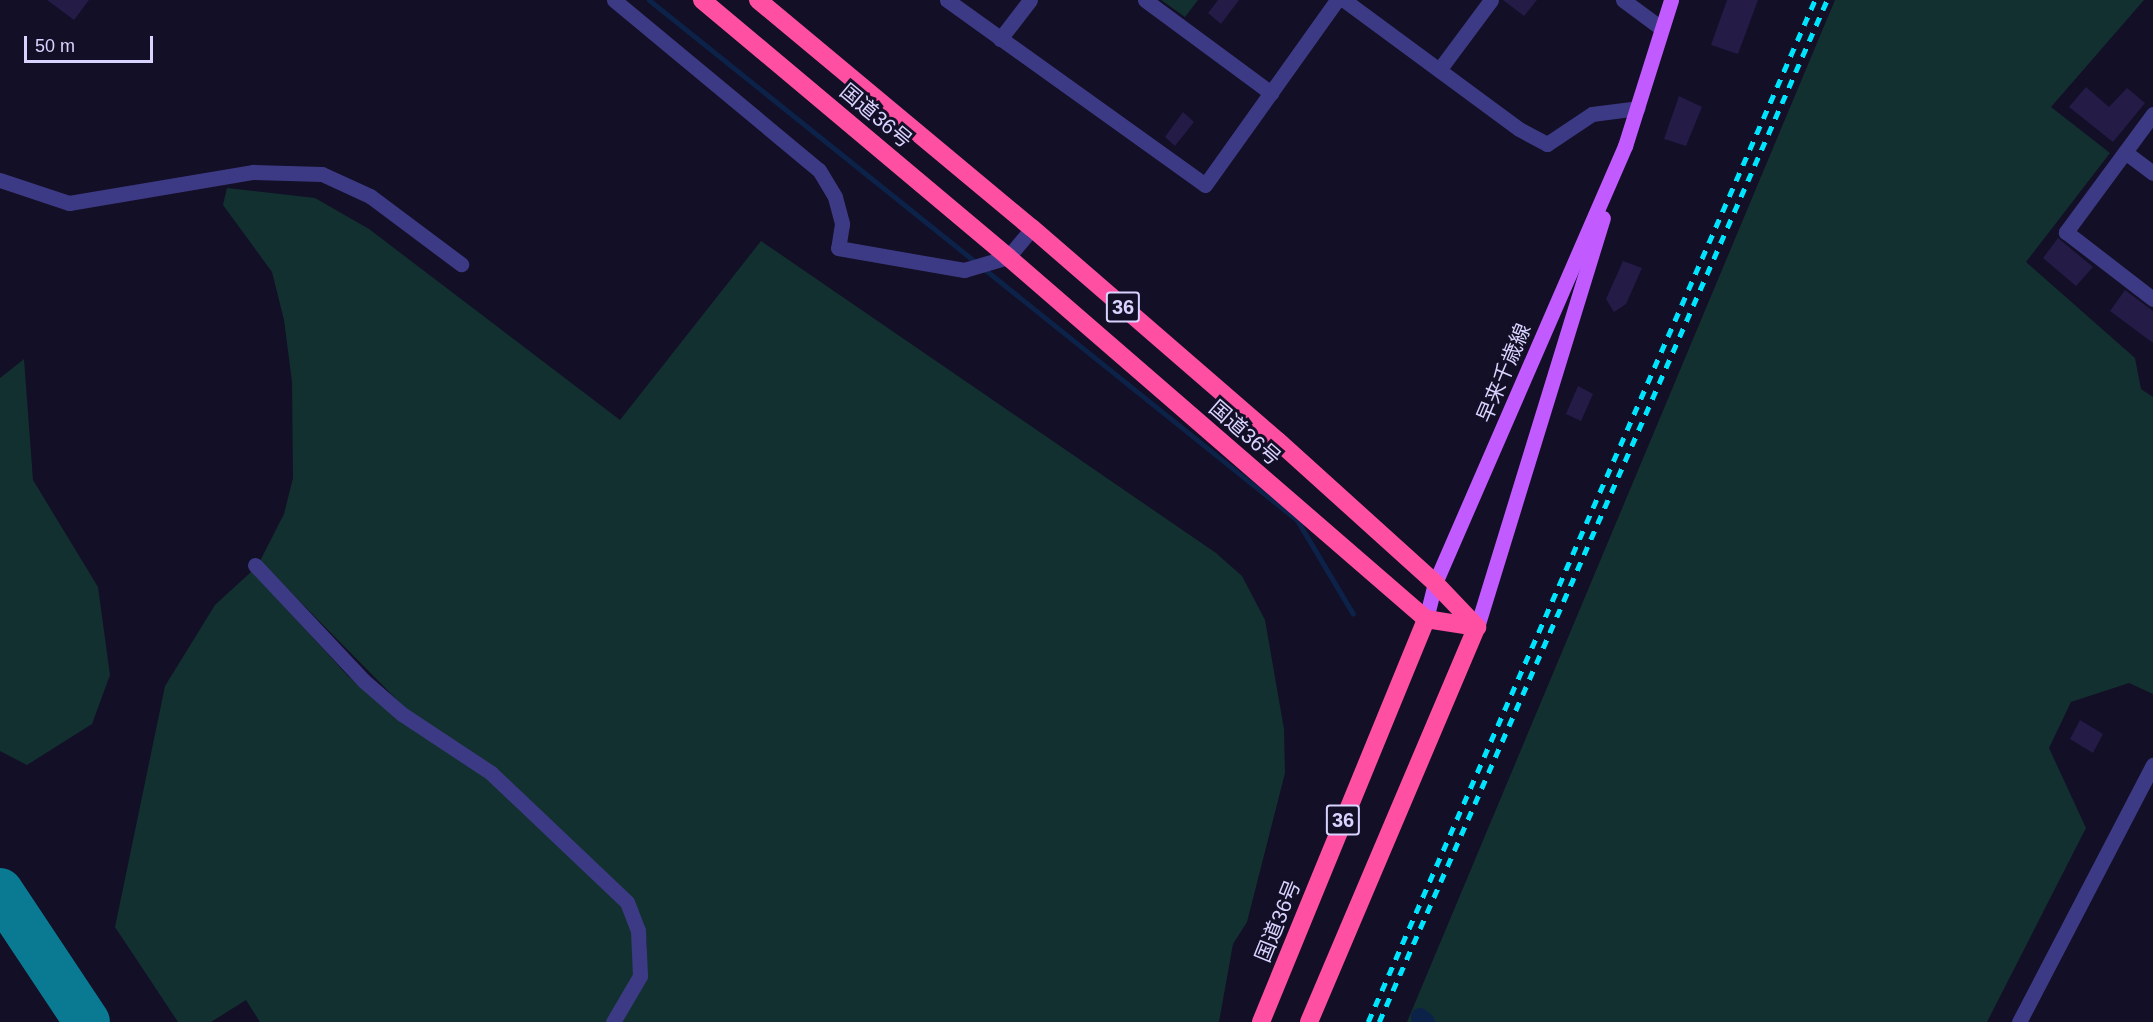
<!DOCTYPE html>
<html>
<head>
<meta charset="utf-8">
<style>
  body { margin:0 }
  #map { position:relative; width:2153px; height:1022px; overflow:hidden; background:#130f26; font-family:Arial,"Noto Sans JP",sans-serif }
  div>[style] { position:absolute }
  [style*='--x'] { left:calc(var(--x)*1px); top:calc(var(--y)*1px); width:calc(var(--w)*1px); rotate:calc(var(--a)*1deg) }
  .green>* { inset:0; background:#12302f }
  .stream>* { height:5px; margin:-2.5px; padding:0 2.5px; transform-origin:2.5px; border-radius:2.5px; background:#0c2248 }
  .canal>* { height:18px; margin:-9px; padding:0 9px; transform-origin:9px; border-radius:9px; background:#0c2248 }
  .taxiway>* { height:46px; margin:-23px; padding:0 23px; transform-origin:23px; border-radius:23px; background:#0a7a92 }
  .building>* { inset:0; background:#241b47 }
  .minor>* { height:15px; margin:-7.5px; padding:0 7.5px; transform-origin:7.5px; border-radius:7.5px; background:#3d3a85 }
  .major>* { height:15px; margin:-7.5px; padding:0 7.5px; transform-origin:7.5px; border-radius:7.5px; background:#c25bff }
  .highway>* { height:18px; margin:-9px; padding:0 9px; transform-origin:9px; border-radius:9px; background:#ff4fa3 }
  .rail>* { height:4.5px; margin-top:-2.25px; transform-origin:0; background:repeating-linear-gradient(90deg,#00e5ff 0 9px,transparent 0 17px) }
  span { translate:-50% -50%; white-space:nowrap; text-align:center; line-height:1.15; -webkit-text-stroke:6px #130f26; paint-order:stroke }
  .shield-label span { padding:2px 4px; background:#130f26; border:2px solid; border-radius:4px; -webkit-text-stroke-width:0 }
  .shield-label { font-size:20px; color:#d9d4ff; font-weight:700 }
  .street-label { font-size:21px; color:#d9d4ff }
  .scale { position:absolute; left:24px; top:36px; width:129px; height:27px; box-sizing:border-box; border:3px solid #d9d4ff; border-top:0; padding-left:8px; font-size:18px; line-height:21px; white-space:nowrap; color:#d9d4ff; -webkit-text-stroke:4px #130f26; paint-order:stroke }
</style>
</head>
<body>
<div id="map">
  <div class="green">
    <i style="clip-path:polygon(1161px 0,1198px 0,1185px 17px)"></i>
    <i style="clip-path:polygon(1835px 0,2144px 0,2051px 107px,2110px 153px,2026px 262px,2135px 358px,2141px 389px,2153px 397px,2153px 694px,2129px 683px,2071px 702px,2049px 748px,2086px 828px,1987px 1022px,1407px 1022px)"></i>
    <i style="clip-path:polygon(227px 188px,315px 198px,369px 229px,620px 420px,761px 241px,1216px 553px,1242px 576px,1265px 620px,1284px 729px,1285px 773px,1247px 922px,1233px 944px,1219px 1022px,621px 1022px,646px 974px,647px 943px,638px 914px,625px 891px,404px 707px,260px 561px,284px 514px,293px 478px,292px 382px,284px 320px,272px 272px,223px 205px)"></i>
    <i style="clip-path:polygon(24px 359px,33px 480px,98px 587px,110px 675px,92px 724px,27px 765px,0 751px,0 378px)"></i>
    <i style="clip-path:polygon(252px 571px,348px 676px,416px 732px,487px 776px,618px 898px,636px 937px,638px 971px,608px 1022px,260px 1022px,246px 1000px,211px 1022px,178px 1022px,115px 927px,165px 686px,215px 605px)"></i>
  </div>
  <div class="stream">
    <i style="--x:649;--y:0;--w:831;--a:38.75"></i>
    <i style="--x:1297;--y:520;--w:109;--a:59.2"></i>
  </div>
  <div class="canal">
    <i style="--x:1420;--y:1017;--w:8;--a:40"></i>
  </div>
  <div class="taxiway">
    <i style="--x:0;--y:891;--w:157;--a:56.4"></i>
  </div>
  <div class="building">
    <i style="clip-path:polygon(47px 0,89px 0,74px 20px)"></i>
    <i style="clip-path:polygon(1218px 0,1239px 0,1221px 24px,1208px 13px)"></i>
    <i style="clip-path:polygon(1503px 0,1537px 0,1524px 16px)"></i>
    <i style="clip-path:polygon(1727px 0,1758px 0,1738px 54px,1711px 45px)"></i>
    <i style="clip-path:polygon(2086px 87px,2109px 107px,2127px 88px,2145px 103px,2113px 142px,2069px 107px)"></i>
    <i style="clip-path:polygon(1679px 96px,1702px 107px,1686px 146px,1664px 139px)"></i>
    <i style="clip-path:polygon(1183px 112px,1194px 122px,1175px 146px,1165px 137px)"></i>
    <i style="clip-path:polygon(2058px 238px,2093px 267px,2076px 286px,2043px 258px)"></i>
    <i style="clip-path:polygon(1623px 261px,1642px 268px,1626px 304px,1614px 312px,1606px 299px)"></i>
    <i style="clip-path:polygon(2125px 290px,2153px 311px,2153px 343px,2110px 311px)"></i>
    <i style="clip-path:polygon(1578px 386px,1593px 394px,1581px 421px,1566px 414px)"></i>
    <i style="clip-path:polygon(2080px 720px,2103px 734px,2093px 753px,2070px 739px)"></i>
  </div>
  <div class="minor">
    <i style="--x:614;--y:0;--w:266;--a:39.7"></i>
    <i style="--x:819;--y:170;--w:31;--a:59"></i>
    <i style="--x:835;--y:197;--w:28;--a:75"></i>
    <i style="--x:842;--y:224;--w:24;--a:99"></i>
    <i style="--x:838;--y:248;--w:128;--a:9.9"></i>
    <i style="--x:964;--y:270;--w:46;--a:-16.5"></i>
    <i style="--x:1008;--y:257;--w:38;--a:-50"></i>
    <i style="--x:947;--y:0;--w:317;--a:35.6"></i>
    <i style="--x:1205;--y:185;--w:227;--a:-54.5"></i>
    <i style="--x:1145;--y:0;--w:157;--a:36.4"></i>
    <i style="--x:1344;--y:0;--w:217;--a:36.4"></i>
    <i style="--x:1519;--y:129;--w:32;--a:28"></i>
    <i style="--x:1547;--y:144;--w:54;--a:-33.7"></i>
    <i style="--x:1592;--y:114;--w:46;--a:-7.4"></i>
    <i style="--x:1623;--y:0;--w:47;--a:36.4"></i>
    <i style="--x:1000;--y:39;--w:49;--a:-52.4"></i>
    <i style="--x:1439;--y:70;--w:87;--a:-53.4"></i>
    <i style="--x:2153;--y:114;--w:147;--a:126.4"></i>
    <i style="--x:2066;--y:232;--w:110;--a:37.6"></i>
    <i style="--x:2125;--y:152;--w:35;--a:37"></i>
    <i style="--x:0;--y:180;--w:73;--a:18.4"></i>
    <i style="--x:69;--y:203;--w:187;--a:-9.6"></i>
    <i style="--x:253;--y:172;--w:69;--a:1.7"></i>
    <i style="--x:322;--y:174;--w:53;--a:24.6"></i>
    <i style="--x:370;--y:196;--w:114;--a:36.8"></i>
    <i style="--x:255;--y:565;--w:159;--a:46.8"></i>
    <i style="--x:364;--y:681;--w:50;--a:41"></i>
    <i style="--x:402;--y:714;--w:107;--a:33.5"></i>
    <i style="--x:491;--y:773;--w:187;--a:43.5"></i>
    <i style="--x:627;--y:902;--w:30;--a:69"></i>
    <i style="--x:638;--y:930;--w:46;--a:87.5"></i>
    <i style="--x:640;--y:976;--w:53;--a:120.4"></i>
    <i style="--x:2019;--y:1022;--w:290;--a:-62.5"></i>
  </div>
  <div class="major">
    <i style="--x:1426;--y:619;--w:37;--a:-76"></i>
    <i style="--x:1435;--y:583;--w:477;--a:-66.5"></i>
    <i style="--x:1625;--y:146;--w:153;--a:-72.5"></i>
    <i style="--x:1477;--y:627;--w:428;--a:-72.9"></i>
  </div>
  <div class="highway">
    <i style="--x:702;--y:0;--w:400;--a:40"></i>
    <i style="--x:1008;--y:257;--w:553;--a:40.89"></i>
    <i style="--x:758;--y:0;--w:356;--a:39.8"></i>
    <i style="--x:1032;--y:228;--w:325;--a:40.9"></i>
    <i style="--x:1278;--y:441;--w:212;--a:42.1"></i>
    <i style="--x:1435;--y:583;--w:61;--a:46.3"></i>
    <i style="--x:1426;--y:619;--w:52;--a:8.9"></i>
    <i style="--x:1261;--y:1022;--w:435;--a:-67.7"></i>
    <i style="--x:1309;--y:1022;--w:429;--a:-67"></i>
  </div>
  <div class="rail">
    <i style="--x:1368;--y:1022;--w:1115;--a:-66.38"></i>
    <i style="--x:1379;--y:1022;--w:1116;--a:-66.33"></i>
  </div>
  <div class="shield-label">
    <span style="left:1123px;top:307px">36</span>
    <span style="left:1343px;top:820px">36</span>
  </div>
  <div class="street-label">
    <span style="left:876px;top:116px;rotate:40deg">国道36号</span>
    <span style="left:1504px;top:373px;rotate:-67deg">早来千歳線</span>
    <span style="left:1245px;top:433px;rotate:41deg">国道36号</span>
    <span style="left:1278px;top:921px;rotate:-68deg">国道36号</span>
  </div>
  <div class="scale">50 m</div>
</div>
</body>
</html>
